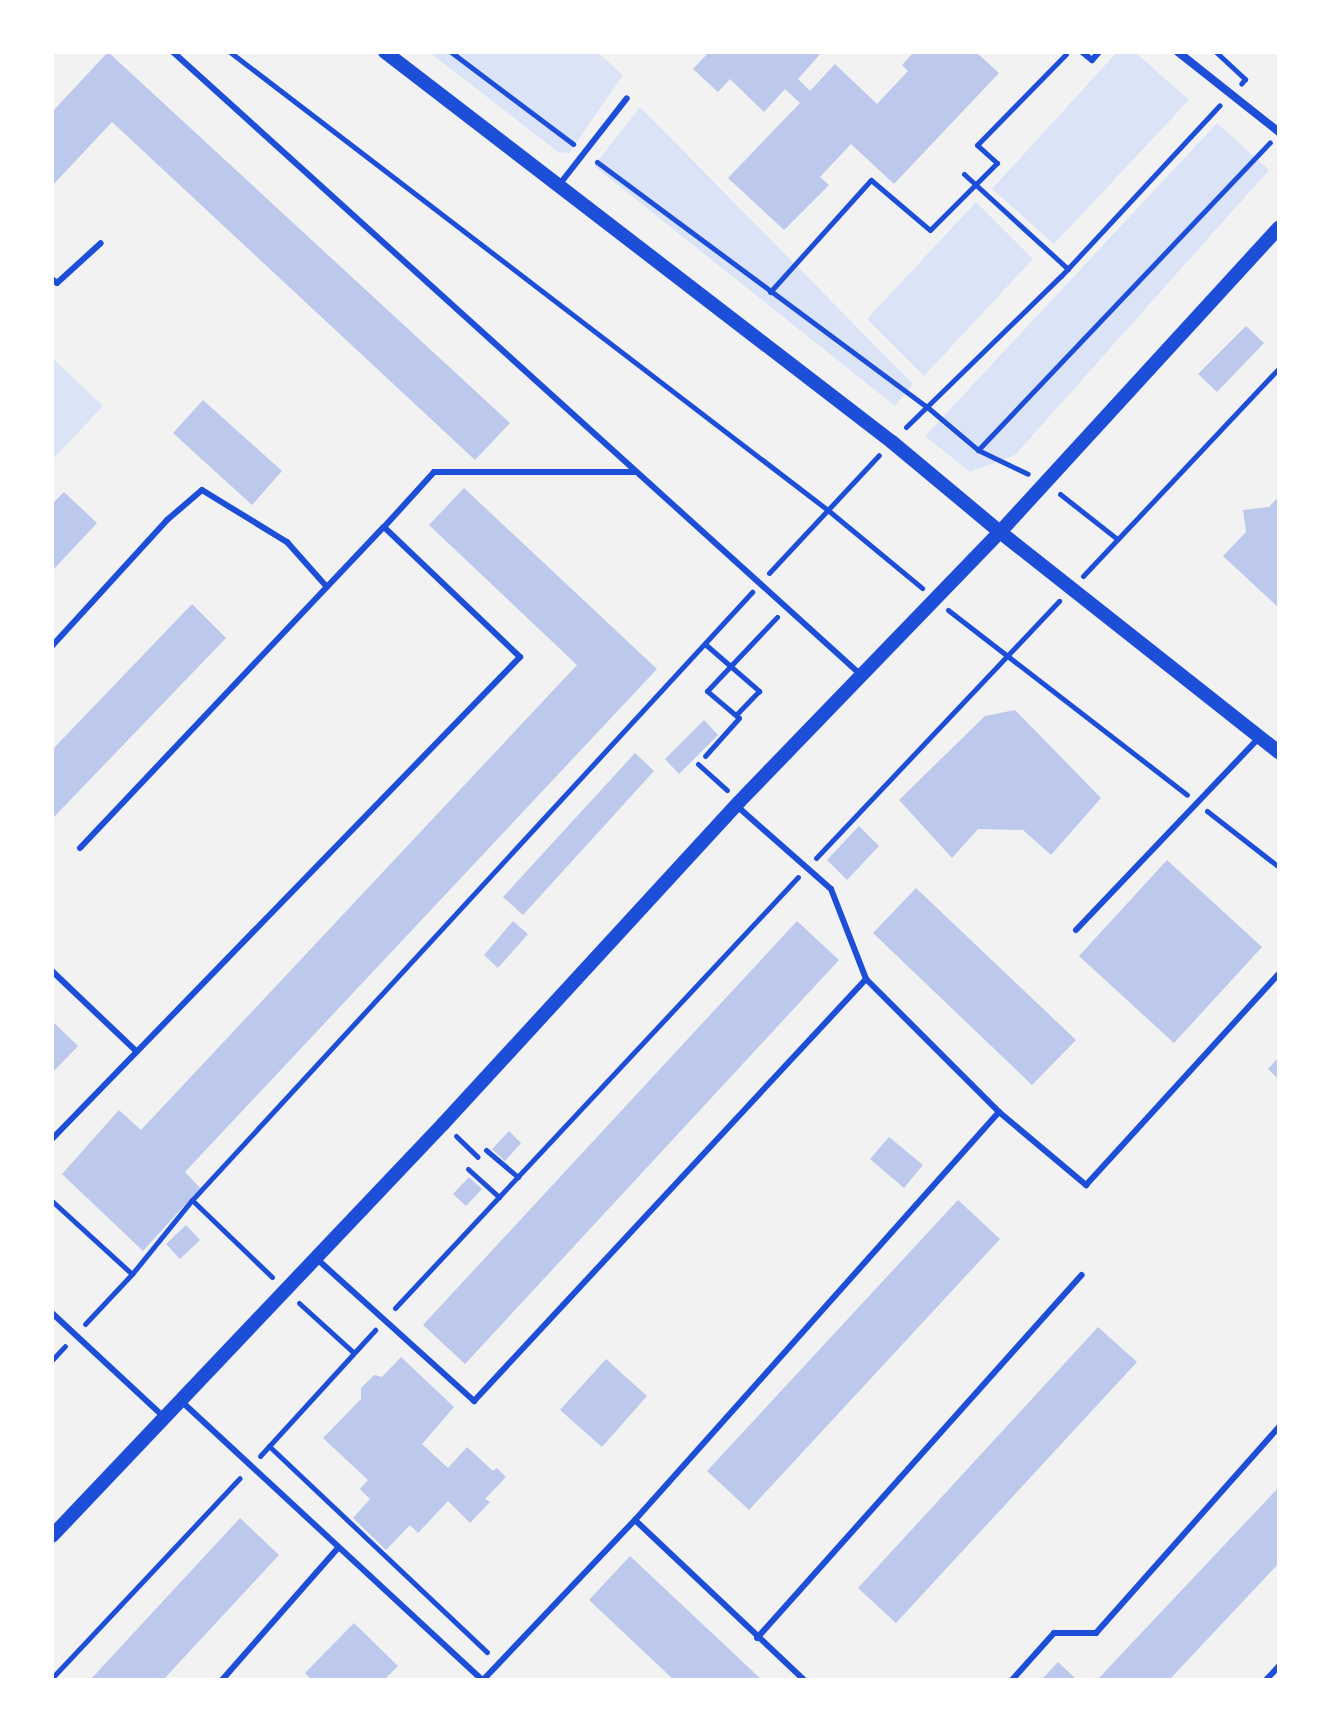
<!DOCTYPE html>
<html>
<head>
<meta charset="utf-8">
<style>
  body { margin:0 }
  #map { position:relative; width:1331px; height:1732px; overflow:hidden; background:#f2f2f2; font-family:Lato,sans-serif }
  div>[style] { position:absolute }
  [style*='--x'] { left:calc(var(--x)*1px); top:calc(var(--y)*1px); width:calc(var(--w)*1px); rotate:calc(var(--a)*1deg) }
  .green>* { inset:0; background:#dbe4f7 }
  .building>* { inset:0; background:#bdc9ec }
  .path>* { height:5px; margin:-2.5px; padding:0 2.5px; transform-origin:2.5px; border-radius:2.5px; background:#1d4ed8 }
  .service>* { height:6px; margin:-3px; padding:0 3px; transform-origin:3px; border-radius:3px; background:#1d4ed8 }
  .minor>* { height:8px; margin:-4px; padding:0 4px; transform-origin:4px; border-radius:4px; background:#1d4ed8 }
  .tertiary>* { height:14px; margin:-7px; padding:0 7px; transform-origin:7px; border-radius:7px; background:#1d4ed8 }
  span { translate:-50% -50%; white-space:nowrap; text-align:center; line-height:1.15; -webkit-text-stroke:6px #fff; paint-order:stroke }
  .frame { position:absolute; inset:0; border:54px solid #fff; pointer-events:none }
</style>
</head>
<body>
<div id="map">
  <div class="green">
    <i style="clip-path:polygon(429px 52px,597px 52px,623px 75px,569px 153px,558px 152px)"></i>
    <i style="clip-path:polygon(1117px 52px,1135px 52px,1189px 100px,1054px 244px,992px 189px)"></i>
    <i style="clip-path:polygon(640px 107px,913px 384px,895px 406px,594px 166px)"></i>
    <i style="clip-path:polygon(1217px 123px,1269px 170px,1015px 455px,970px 472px,925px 436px)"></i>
    <i style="clip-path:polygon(976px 202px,1033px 259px,924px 376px,867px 319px)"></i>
    <i style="clip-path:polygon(52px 358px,103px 406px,52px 460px)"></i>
  </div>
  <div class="building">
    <i style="clip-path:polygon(108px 52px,510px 423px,475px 460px,112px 122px,52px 186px,52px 112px)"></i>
    <i style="clip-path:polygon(709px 52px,822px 52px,798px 79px,810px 91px,835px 64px,877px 104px,908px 71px,902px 65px,914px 52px,976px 52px,999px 73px,894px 184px,851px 144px,820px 177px,829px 185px,784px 230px,728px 178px,800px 103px,785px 89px,764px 112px,730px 79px,718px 92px,693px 69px)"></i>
    <i style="clip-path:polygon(1246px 326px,1264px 343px,1217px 392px,1198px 374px)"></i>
    <i style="clip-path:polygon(203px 400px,282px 471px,252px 505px,173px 433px)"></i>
    <i style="clip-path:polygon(464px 488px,657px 669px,185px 1172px,200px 1188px,143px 1251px,62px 1174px,119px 1110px,141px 1130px,577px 665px,429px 525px)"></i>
    <i style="clip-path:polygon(64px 492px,97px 523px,52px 571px,52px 504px)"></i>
    <i style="clip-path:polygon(1279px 496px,1279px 608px,1223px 556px,1246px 532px,1243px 510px,1269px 507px)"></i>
    <i style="clip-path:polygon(192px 604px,226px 638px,52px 819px,52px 750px)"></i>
    <i style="clip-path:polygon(1015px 710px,1101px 798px,1051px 855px,1023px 830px,978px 829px,952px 858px,899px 800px,985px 716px)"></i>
    <i style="clip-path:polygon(704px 720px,718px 735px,679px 774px,665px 759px)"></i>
    <i style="clip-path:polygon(635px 753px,654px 771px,523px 915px,503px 897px)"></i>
    <i style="clip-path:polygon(859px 826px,879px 846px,847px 880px,827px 860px)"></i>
    <i style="clip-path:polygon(1167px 860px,1262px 947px,1174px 1043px,1079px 956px)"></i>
    <i style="clip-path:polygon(916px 888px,1076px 1040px,1032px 1085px,873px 933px)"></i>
    <i style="clip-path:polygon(513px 921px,528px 934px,498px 968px,484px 955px)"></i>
    <i style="clip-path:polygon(797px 921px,839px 960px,465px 1364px,423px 1325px)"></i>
    <i style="clip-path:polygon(52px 1021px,78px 1046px,52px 1073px)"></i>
    <i style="clip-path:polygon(1279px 1057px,1279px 1080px,1268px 1069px)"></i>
    <i style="clip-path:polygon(509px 1131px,521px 1143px,505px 1161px,492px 1149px)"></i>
    <i style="clip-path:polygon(889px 1137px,923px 1165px,904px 1188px,870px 1159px)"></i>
    <i style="clip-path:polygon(469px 1177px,482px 1189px,466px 1206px,453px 1194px)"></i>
    <i style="clip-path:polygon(958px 1200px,1000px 1239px,749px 1510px,707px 1471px)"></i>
    <i style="clip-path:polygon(186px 1225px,200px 1240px,180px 1259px,166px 1244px)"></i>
    <i style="clip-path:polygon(1098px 1327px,1137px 1362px,896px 1623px,858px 1588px)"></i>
    <i style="clip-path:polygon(401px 1357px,454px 1407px,422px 1444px,448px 1468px,467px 1447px,493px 1471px,497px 1468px,506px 1477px,485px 1499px,490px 1502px,470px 1523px,448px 1501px,418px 1533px,410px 1525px,386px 1550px,353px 1518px,370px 1499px,360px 1489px,368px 1480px,323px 1438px,361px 1399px,361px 1388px,374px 1375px,382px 1377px)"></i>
    <i style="clip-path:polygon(606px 1359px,647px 1396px,602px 1447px,560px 1410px)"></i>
    <i style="clip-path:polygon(1279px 1487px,1279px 1563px,1169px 1680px,1097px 1680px)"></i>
    <i style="clip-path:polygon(240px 1518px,279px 1555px,163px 1680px,90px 1680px)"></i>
    <i style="clip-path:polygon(630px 1556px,762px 1680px,674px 1680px,589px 1600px)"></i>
    <i style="clip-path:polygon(354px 1623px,398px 1666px,384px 1680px,312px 1680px,305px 1673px)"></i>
    <i style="clip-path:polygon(1058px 1662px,1077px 1680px,1041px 1680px)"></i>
  </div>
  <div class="path">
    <i style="--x:230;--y:52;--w:755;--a:37.46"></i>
    <i style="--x:829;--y:511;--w:121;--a:39.6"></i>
    <i style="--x:451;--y:52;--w:153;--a:37"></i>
    <i style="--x:1216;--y:52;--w:40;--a:43"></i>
    <i style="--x:1245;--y:79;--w:6;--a:129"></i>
    <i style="--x:597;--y:162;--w:410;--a:36.6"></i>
    <i style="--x:926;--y:406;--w:68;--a:40.2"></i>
    <i style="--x:978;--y:450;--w:424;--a:-46.5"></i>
    <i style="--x:964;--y:174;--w:141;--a:42.4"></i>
    <i style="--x:770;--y:292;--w:151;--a:-48"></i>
    <i style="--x:871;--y:180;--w:77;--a:40.3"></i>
    <i style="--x:930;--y:230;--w:95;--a:-45"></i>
    <i style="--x:997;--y:163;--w:27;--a:-138"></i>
    <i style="--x:977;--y:145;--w:127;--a:-45.6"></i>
    <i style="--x:906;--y:427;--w:216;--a:-44.3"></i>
    <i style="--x:1061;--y:276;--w:233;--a:-47.1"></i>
    <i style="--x:978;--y:450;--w:55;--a:25.6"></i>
    <i style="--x:1060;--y:494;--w:71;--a:38.2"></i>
    <i style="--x:769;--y:573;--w:161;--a:-47"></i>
    <i style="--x:1083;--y:576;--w:286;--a:-46.7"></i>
    <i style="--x:948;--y:610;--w:302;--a:37.7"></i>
    <i style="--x:705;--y:644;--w:72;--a:41"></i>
    <i style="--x:759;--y:691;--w:33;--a:134"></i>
    <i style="--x:705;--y:756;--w:51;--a:-48.2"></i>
    <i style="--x:739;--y:718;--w:42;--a:-139.8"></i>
    <i style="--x:707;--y:691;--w:102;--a:-46.6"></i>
    <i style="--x:698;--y:764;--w:39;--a:42"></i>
    <i style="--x:1207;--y:811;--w:91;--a:37.9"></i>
    <i style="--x:816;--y:858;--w:354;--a:-46.6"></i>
    <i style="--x:456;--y:1136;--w:30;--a:44"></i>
    <i style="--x:486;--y:1150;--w:42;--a:40.2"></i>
    <i style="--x:468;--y:1169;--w:42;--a:42.1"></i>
    <i style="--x:192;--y:1200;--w:111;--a:43.9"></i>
    <i style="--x:52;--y:1201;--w:108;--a:42.4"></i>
    <i style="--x:299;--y:1303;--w:73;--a:42.2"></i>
    <i style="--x:395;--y:1308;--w:590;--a:-46.92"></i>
    <i style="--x:85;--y:1324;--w:69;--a:-46.8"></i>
    <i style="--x:132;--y:1274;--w:95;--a:-51"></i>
    <i style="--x:192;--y:1200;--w:827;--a:-47.35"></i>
    <i style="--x:52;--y:1360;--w:19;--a:-47"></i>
    <i style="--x:269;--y:1446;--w:300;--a:43.4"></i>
    <i style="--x:260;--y:1456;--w:171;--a:-47.6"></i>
    <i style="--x:52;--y:1678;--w:274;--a:-46.8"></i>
  </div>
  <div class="service">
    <i style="--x:173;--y:52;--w:928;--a:42.16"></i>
    <i style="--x:1082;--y:52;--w:13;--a:39"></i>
    <i style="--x:1092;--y:60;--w:11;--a:-49"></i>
    <i style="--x:559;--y:185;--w:110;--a:-52"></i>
    <i style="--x:52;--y:279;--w:6;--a:39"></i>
    <i style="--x:57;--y:283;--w:59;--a:-42.3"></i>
    <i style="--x:52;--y:646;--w:171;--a:-47.6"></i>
    <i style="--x:167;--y:520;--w:46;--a:-40.6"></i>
    <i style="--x:202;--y:490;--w:100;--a:31.5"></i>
    <i style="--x:287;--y:542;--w:60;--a:48.4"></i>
    <i style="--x:738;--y:807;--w:124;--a:41.4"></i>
    <i style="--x:831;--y:889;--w:97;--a:68.7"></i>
    <i style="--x:866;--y:979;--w:188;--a:45"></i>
    <i style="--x:999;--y:1112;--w:114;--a:40"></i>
    <i style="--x:1086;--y:1185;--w:286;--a:-47.6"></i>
    <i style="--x:80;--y:848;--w:442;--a:-46.6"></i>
    <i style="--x:1076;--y:930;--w:267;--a:-46.4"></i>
    <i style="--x:52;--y:971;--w:117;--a:43.6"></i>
    <i style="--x:52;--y:1139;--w:672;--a:-45.84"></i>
    <i style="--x:520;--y:657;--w:188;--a:-136.3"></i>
    <i style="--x:384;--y:527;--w:74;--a:-47.7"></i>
    <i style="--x:434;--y:472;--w:201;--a:0"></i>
    <i style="--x:317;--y:1259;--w:212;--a:42.1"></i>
    <i style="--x:474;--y:1401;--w:576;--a:-47.11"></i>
    <i style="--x:52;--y:1313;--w:153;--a:42.9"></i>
    <i style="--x:180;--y:1400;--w:412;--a:42.8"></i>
    <i style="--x:635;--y:1520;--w:233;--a:43.4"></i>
    <i style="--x:757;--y:1638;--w:487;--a:-48.2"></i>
    <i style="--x:222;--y:1680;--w:176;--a:-48.7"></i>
    <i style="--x:483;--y:1680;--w:221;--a:-46.5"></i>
    <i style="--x:635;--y:1520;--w:547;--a:-48.26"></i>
    <i style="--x:1012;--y:1680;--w:63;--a:-48.2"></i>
    <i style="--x:1054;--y:1633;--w:42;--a:0"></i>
    <i style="--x:1096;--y:1633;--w:276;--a:-48.4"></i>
    <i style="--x:1266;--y:1680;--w:19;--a:-47"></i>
  </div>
  <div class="minor">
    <i style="--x:1178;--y:52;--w:129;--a:38.4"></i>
  </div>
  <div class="tertiary">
    <i style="--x:385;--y:52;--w:640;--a:37.57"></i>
    <i style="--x:892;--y:442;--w:141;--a:39.8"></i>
    <i style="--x:1000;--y:532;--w:355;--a:38.3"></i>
    <i style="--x:52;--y:1536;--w:568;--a:-46.5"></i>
    <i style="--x:443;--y:1124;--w:437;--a:-47.4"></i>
    <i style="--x:739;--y:802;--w:376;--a:-46"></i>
    <i style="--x:1000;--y:532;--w:413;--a:-47.5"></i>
  </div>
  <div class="frame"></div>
</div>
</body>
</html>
